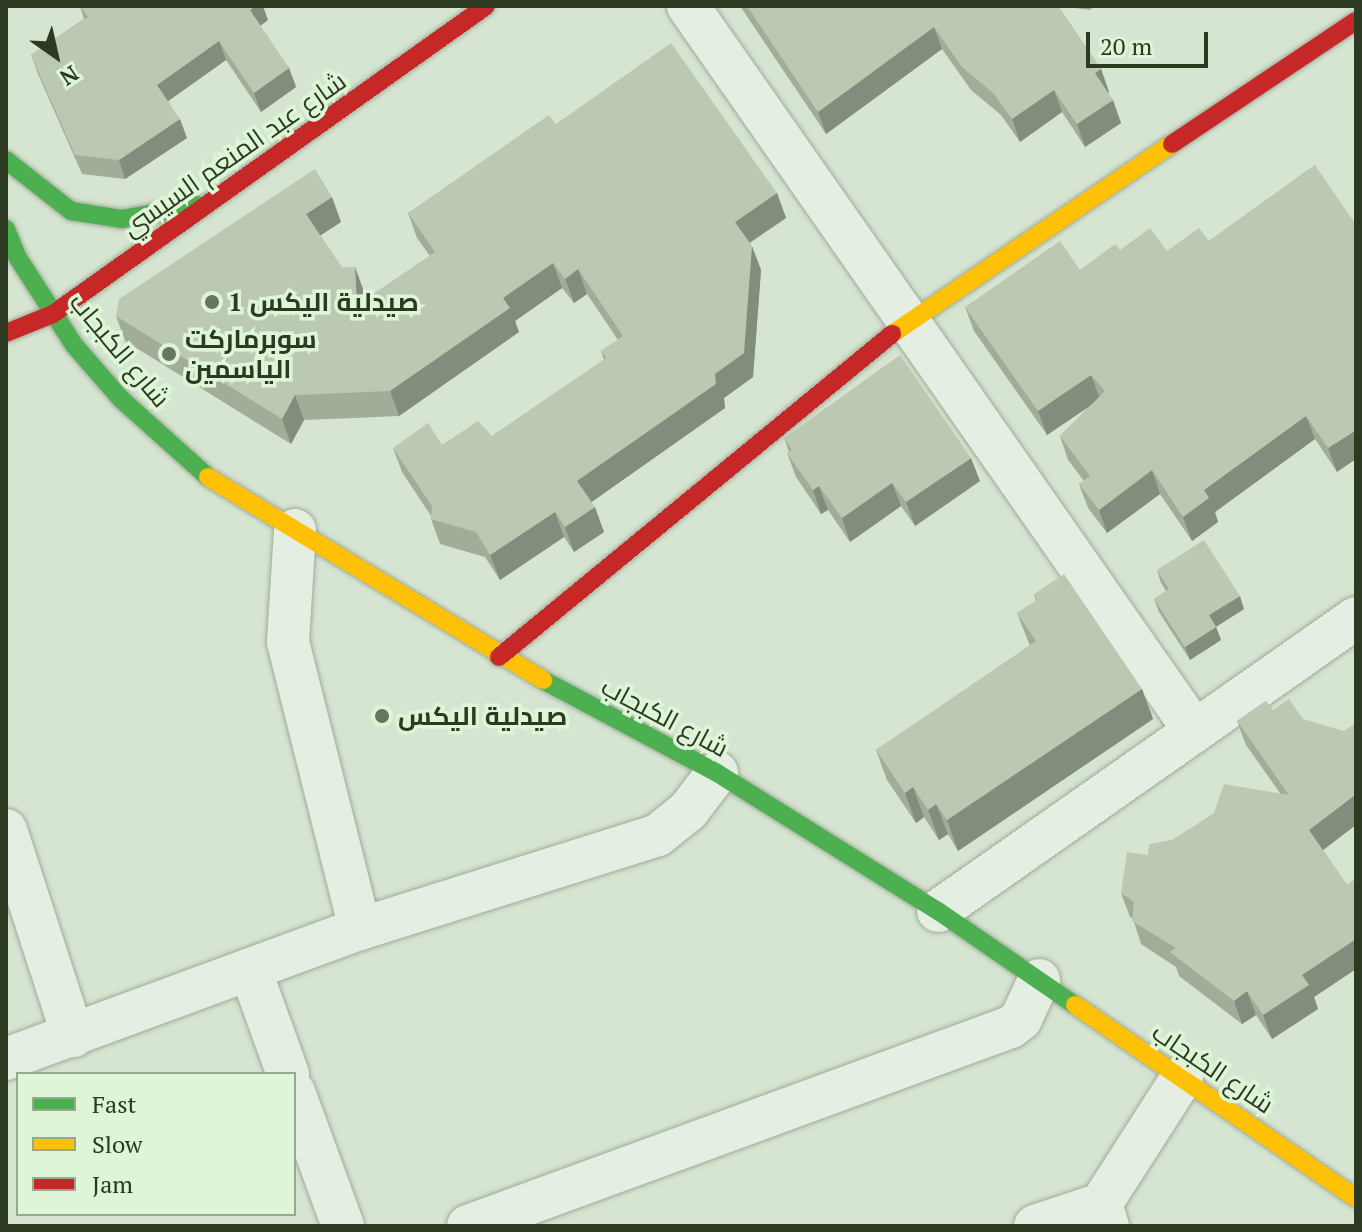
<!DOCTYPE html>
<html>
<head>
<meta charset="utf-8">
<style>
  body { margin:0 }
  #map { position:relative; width:1362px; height:1232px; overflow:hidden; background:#d6e5d1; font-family:"PT Serif",Cairo,serif }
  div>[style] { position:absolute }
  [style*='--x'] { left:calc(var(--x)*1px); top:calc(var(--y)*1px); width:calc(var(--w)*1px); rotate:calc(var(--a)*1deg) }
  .roads { filter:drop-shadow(0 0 2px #9fab99) drop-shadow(0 0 2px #9fab99) }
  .street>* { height:42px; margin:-21px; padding:0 21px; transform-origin:21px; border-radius:21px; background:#e4eee2 }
  .fast>* { height:18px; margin:-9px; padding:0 9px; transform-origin:9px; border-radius:9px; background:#4caf50 }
  .slow>* { height:18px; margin:-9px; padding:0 9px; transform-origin:9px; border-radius:9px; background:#ffc107 }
  .jam>* { height:18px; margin:-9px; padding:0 9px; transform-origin:9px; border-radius:9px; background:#c62828 }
  .wall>* { inset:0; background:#a1ad99 }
  .shaded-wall>* { inset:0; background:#838d7d }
  .building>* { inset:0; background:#bbc9b2 }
  .dots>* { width:22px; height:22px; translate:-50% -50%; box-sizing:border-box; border:4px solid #def5d8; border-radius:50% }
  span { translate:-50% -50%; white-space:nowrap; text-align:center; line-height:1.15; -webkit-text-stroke:7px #def5d8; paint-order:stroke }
  .street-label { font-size:26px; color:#2c3a21 }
  .poi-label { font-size:26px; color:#2c3a21; font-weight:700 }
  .left { translate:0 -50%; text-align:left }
  .frame { position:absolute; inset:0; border:8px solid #2c3a21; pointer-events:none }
  .legend { position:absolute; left:16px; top:1072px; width:280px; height:144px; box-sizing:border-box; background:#def5d8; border:2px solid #97aa8f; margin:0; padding:10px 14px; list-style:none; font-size:24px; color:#2c3a21 }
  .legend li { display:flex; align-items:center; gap:16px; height:40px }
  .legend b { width:40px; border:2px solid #97aa8f }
  .north { position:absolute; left:16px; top:16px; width:80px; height:80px; -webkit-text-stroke:6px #def5d8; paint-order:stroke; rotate:146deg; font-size:22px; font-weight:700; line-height:32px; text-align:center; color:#2c3a21 }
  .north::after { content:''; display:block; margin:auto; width:28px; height:36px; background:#2c3a21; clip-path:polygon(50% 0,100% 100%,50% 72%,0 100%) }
  .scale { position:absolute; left:1086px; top:32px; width:122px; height:36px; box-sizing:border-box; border:4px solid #2c3a21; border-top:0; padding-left:10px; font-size:24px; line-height:28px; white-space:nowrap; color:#2c3a21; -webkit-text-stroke:6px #def5d8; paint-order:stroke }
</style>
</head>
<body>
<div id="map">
  <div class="roads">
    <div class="street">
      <i style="--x:688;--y:6;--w:883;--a:55.05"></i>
      <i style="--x:295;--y:530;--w:112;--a:93.6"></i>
      <i style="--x:288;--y:642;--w:296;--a:75.9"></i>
      <i style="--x:6;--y:830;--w:217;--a:72"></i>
      <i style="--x:938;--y:911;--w:510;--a:-35.03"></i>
      <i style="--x:251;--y:972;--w:109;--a:70.1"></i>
      <i style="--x:6;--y:1059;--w:377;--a:-20.2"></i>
      <i style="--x:360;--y:929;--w:312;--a:-17.5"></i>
      <i style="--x:658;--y:835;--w:38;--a:-39"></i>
      <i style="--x:688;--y:811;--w:48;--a:-52.7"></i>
      <i style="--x:294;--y:1092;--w:143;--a:69.9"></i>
      <i style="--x:468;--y:1226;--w:578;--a:-20.13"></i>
      <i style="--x:1011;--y:1027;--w:13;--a:-39"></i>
      <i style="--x:1021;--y:1019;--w:43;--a:-65.2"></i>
      <i style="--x:1035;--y:1226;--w:70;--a:-18.4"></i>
      <i style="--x:1108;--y:1226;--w:23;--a:-108"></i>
      <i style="--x:1101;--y:1204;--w:150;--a:-57.3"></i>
    </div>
    <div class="fast">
      <i style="--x:6;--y:160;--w:83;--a:38.1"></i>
      <i style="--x:71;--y:211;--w:52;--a:8.9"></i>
      <i style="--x:122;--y:219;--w:76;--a:-10.6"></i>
      <i style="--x:6;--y:229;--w:31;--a:68"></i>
      <i style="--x:18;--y:258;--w:103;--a:57.2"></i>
      <i style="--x:74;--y:345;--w:72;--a:49"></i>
      <i style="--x:121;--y:399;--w:117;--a:41.9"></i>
      <i style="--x:543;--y:680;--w:197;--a:28.1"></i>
      <i style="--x:717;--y:773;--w:261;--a:32"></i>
      <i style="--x:938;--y:911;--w:166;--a:34.5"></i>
    </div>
    <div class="slow">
      <i style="--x:892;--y:334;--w:338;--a:-34.2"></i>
      <i style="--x:208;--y:477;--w:392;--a:31.2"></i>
      <i style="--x:1075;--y:1005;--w:341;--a:34.5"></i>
    </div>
    <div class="jam">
      <i style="--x:1172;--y:144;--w:221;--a:-33.8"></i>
      <i style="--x:6;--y:333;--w:51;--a:-22"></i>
      <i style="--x:53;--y:314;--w:531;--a:-35.42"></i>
      <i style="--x:499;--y:657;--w:509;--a:-39.42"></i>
    </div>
  </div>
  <div class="wall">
    <i style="clip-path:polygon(80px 6px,268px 20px,260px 26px,289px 68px,296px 87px,261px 112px,226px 60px,168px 101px,187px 138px,125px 179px,82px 174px,38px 74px,31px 55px,84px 19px)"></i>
    <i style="clip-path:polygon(740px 6px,1058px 6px,1101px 69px,1109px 92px,1108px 93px,1121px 123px,1085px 147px,1062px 112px,1020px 142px,1001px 115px,971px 90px,942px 49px,826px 134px)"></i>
    <i style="clip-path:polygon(1059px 6px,1095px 6px,1090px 10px)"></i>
    <i style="clip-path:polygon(556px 124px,777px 193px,786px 218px,750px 243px,761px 270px,753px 377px,724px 398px,725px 408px,591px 502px,604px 532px,574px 552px,564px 537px,500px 580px,485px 557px,440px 544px,431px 519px,431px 516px,402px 472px,393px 448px,442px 445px,492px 436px,604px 360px,601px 351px,618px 340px,587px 294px,574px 303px,562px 288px,515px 321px,519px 332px,399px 416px,304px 420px,291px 444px,125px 341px,116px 316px,341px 222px,320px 235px,342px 268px,355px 267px,364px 292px,365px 300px,430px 256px,417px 238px,408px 213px)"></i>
    <i style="clip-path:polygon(1315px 165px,1337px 472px,1315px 439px,1215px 512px,1218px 522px,1192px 541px,1160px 494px,1107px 533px,1088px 508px,1079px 484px,1084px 481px,1068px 460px,1060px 436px,1090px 406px,1047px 435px,974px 331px,965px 307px,1080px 270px,1120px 250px,1167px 251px,1209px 241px)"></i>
    <i style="clip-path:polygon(784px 438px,980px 481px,915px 526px,901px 506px,850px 542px,828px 510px,821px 514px,796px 477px,787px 453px,789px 452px)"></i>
    <i style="clip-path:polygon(1157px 570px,1244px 609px,1216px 627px,1221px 640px,1190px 660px,1159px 612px,1154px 599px,1166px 591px,1161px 583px)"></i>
    <i style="clip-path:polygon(1034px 594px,1142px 689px,1153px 719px,958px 851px,948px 834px,939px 840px,924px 817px,916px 823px,887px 780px,876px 750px,1030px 646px,1017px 613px,1036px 601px)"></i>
    <i style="clip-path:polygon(1266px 701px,1323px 850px,1347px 885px,1356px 879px,1356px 969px,1314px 997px,1318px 1009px,1272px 1039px,1256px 1015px,1242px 1024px,1179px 976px,1176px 967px,1141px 944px,1133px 919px,1130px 917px,1121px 893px,1148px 855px,1280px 793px,1246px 745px,1237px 721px)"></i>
  </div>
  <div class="shaded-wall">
    <i style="clip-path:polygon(255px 6px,263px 6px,268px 20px,256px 29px,250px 10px)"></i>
    <i style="clip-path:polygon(934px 27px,942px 49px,826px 134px,818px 112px)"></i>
    <i style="clip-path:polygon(219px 41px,226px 60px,164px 104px,157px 85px)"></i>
    <i style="clip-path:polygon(289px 68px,296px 87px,261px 112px,254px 93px)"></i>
    <i style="clip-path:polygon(1101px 69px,1109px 92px,1103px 96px,1095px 73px)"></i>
    <i style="clip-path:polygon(1054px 90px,1062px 112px,1020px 142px,1012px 119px)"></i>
    <i style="clip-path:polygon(1113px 100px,1121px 123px,1085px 147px,1077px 124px)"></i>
    <i style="clip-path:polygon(180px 119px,187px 138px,125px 179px,119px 160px)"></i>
    <i style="clip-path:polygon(777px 193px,786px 218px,744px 246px,735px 222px)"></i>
    <i style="clip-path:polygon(332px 197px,341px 222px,315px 239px,306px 214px)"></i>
    <i style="clip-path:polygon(752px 246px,761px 270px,753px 377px,724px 398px,725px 408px,586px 506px,577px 481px,715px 374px)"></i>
    <i style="clip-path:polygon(553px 263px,562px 288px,515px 321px,519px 332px,399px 416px,390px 391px,503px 298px)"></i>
    <i style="clip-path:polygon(355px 267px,364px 292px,366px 330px,357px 305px)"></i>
    <i style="clip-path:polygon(578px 269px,587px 294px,574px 303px,565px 279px)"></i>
    <i style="clip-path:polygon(1091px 375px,1100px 399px,1047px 435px,1038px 411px)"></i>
    <i style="clip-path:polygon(295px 395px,304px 420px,291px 444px,282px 419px)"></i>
    <i style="clip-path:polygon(1306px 416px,1315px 439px,1215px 512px,1218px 522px,1192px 541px,1183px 517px,1204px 490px)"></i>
    <i style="clip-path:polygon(1356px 430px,1356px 459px,1337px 472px,1328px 448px)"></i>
    <i style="clip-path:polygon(971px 458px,980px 481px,915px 526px,906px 502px)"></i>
    <i style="clip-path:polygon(1152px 470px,1160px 494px,1107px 533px,1099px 510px)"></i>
    <i style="clip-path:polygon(892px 483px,901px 506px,850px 542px,842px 518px)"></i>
    <i style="clip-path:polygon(819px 486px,828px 510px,821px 514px,813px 490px)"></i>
    <i style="clip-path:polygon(595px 507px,604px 532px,574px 552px,565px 527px)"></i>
    <i style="clip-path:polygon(555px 512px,564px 537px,500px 580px,490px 555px)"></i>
    <i style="clip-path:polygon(1240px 596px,1244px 609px,1214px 628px,1209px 615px)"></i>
    <i style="clip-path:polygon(1216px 627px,1221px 640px,1190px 660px,1185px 647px)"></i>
    <i style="clip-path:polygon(1142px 689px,1153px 719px,958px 851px,947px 820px)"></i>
    <i style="clip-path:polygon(913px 787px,924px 817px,916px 823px,905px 793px)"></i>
    <i style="clip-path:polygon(1356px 794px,1356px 825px,1318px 854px,1309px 830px)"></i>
    <i style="clip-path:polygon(936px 804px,948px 834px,939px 840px,928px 810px)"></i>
    <i style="clip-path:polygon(1356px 939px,1356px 969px,1314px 997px,1318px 1009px,1272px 1039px,1263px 1015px,1302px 975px)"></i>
    <i style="clip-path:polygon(1247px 991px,1256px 1015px,1242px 1024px,1234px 1001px)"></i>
  </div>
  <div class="building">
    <i style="clip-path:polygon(80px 6px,255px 6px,250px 10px,289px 68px,254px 93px,219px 41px,157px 85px,180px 119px,119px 160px,75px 155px,31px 55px,88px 17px)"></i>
    <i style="clip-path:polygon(747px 6px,1058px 6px,1101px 69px,1095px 73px,1113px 100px,1077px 124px,1054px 90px,1012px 119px,993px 93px,962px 67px,934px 27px,818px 112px)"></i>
    <i style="clip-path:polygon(671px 43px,777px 193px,735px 222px,752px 246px,744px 353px,715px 374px,716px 384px,577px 481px,595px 507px,565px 527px,555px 512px,490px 555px,476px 532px,431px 519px,432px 506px,393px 448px,428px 423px,442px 445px,478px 421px,492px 436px,606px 358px,601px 351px,623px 336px,578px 269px,565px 279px,553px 263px,503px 298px,510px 308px,390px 391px,295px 395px,282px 419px,116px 316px,119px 299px,315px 169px,332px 197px,306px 214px,342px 268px,355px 267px,357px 305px,435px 252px,408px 213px,549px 115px,556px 124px)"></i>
    <i style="clip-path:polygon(1315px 165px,1356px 225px,1356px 430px,1328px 448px,1306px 416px,1204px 490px,1209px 498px,1183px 517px,1152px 470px,1099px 510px,1079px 484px,1090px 476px,1060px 436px,1105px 391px,1091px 375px,1038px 411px,965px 307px,1060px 241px,1080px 270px,1115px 244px,1120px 250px,1150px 228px,1167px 251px,1199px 228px,1209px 241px)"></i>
    <i style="clip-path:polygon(900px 355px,971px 458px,906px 502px,892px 483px,842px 518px,819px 486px,813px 490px,787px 453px,792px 450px,784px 438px)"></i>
    <i style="clip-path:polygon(1204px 540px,1240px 596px,1209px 615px,1216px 627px,1185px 647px,1154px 599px,1169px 589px,1157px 570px)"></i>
    <i style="clip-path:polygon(1064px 574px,1142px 689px,947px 820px,936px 804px,928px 810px,913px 787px,905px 793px,876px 750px,1036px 641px,1017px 613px,1037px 600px,1034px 594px)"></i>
    <i style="clip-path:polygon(1289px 699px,1303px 719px,1344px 731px,1356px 723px,1356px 794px,1309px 830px,1347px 885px,1356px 879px,1356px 939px,1302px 975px,1309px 985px,1263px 1015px,1247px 991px,1234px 1001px,1170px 952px,1176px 948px,1132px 921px,1134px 902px,1121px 893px,1127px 852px,1148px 855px,1149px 844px,1172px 840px,1214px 813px,1224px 784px,1289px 795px,1237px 721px,1266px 701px,1273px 710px)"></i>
  </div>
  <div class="dots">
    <i style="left:212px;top:302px;background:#68765f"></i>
    <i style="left:169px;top:354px;background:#68765f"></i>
    <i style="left:382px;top:716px;background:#68765f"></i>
  </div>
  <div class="street-label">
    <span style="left:234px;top:154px;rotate:-35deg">شارع عبد المنعم السيسي</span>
    <span style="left:120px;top:350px;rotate:50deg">شارع الكبجاب</span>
    <span style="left:665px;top:717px;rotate:28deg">شارع الكبجاب</span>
    <span style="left:1213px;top:1068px;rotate:34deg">شارع الكبجاب</span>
  </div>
  <div class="poi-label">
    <span class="left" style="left:228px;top:302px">صيدلية اليكس 1</span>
    <span class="left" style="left:185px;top:354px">سوبرماركت<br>الياسمين</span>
    <span class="left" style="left:398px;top:716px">صيدلية اليكس</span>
  </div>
  <div class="frame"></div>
  <ul class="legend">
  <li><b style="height:10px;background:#4caf50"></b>Fast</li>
  <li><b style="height:10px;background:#ffc107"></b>Slow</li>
  <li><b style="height:10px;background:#c62828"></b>Jam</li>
  </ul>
  <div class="north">N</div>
  <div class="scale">20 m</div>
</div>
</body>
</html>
